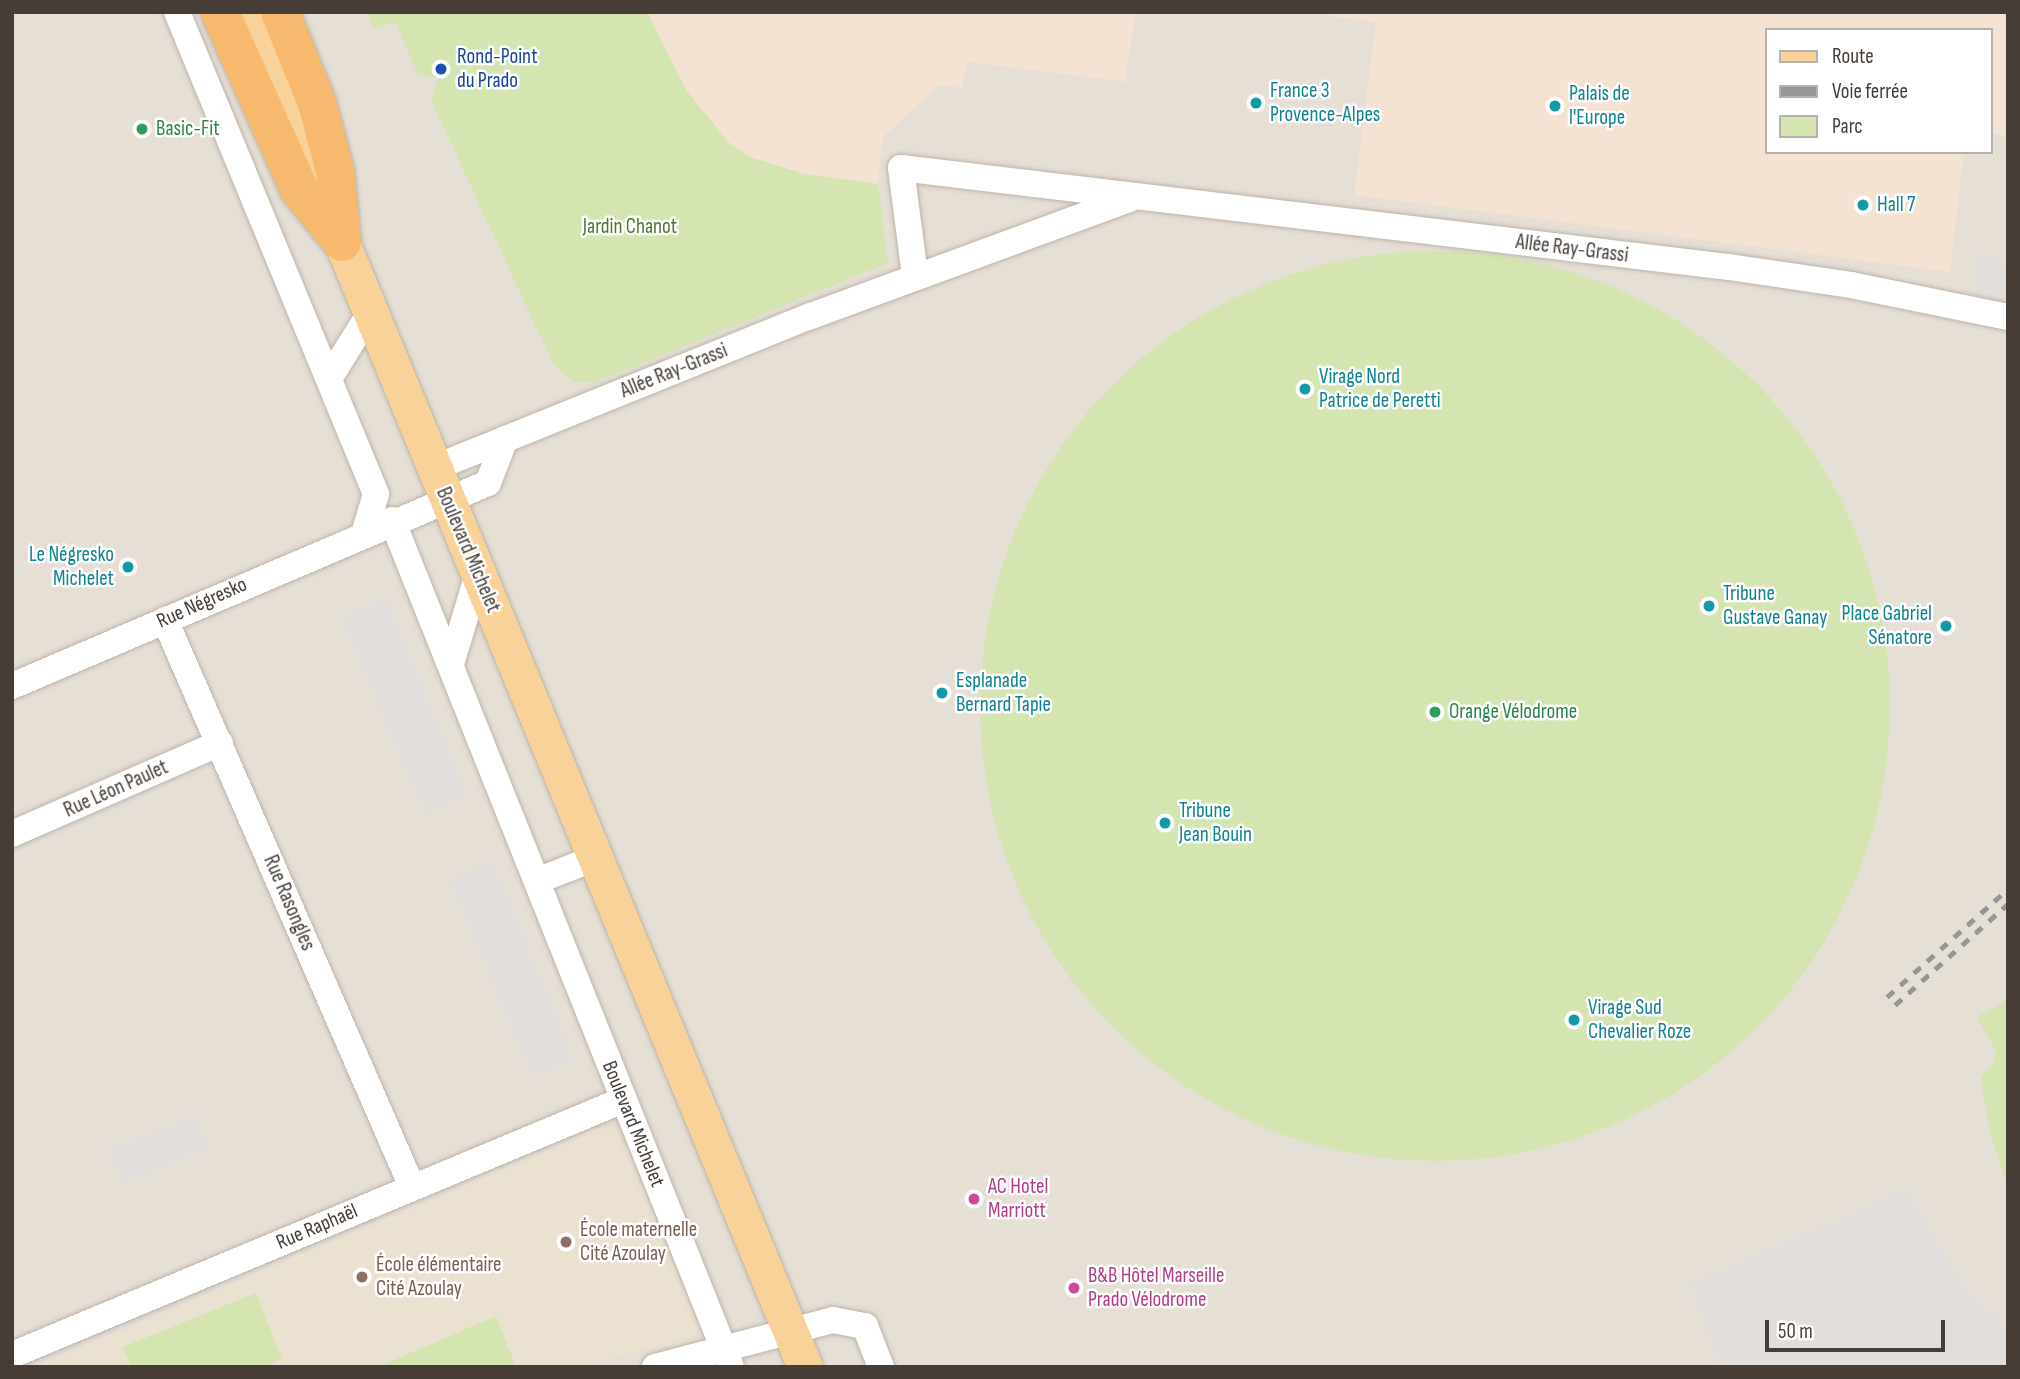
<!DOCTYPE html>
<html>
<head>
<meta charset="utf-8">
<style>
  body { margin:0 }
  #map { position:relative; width:2020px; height:1379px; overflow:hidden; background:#f2ede7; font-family:"Sofia Sans Condensed",sans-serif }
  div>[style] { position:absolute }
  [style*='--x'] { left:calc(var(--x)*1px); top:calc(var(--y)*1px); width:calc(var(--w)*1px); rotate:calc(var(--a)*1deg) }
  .residential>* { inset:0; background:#e6dfd5 }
  .commercial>* { inset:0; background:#f4e2d2 }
  .education>* { inset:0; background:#ebe1d1 }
  .green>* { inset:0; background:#d4e5b1 }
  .round { border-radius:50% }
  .parking>* { inset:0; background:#e1dedb }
  .roads { filter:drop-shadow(0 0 2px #bdb4aa) drop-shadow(0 0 2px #bdb4aa) }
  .minor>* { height:26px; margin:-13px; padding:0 13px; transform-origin:13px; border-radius:13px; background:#fff }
  .major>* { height:35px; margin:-17.5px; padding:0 17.5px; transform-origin:17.5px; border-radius:17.5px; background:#f9d299 }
  .highway>* { height:38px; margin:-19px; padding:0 19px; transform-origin:19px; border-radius:19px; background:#f7b96d }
  .rail>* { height:5px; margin-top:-2.5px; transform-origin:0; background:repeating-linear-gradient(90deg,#969696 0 9px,transparent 0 18px) }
  .dots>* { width:19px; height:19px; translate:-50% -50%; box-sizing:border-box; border:4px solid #fff; border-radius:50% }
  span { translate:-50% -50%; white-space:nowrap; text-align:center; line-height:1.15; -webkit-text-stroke:5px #fff; paint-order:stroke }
  .transit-label { font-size:21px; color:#164399 }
  .left { translate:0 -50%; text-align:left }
  .culture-label { font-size:21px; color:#0d838f }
  .right { translate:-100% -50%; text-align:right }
  .leisure-label { font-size:21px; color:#27864d }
  .park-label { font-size:21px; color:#50742c }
  .street-label { font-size:21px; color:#453d36 }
  .hotel-label { font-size:21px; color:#b23c85 }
  .education-label { font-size:21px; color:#785e54 }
  .frame { position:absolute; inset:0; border:14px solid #453d36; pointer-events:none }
  .legend { position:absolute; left:1765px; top:28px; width:228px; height:126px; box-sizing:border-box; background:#fff; border:2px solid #b5b1af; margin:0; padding:9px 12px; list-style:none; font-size:21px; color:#453d36 }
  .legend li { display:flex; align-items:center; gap:14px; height:35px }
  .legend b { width:35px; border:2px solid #b5b1af }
  .scale { position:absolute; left:1765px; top:1320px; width:180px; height:32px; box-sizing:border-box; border:4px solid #453d36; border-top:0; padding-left:9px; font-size:21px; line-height:24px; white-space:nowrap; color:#453d36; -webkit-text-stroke:5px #fff; paint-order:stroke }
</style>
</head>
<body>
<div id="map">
  <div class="residential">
    <i style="clip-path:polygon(evenodd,12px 12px,2008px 12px,2008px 1367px,12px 1367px,12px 12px,1766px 30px,1990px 30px,1990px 152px,1766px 152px,1766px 30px)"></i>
  </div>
  <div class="commercial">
    <i style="clip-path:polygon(647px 12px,1136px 12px,1125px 82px,967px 62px,962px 88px,939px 85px,883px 137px,878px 184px,804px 174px,750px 157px,730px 144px,696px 106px,668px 60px)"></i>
    <i style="clip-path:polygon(1296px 12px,2008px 12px,2008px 136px,1990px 134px,1990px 30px,1766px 30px,1766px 152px,1964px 152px,1950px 272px,1354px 195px,1376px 22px)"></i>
  </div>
  <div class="education">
    <i style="clip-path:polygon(603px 1126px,619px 1132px,701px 1327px,691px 1340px,572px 1367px,33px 1367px)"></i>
  </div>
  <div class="green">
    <i style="clip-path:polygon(367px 12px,647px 12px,686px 90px,730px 144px,750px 157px,804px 174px,878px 184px,888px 263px,593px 383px,573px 381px,554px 366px,431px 100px,438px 78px,418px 74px,395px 22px,375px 29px)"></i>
    <i class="round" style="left:980px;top:251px;width:910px;height:910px"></i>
    <i style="clip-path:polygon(2008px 999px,2008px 1187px,1990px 1134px,1981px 1078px,1995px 1061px,1996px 1051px,1977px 1017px)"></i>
    <i style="clip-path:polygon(256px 1293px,282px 1359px,262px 1367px,131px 1367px,123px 1347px)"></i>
    <i style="clip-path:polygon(496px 1316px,516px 1367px,378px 1367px)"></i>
  </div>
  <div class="parking">
    <i style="clip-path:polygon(1977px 254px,2008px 258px,2008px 317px,1973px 310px)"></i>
    <i style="clip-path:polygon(387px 598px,467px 796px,424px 814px,341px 617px)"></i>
    <i style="clip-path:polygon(137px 780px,150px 793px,12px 853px,12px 834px)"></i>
    <i style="clip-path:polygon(493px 860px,574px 1059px,531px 1076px,450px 880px)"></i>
    <i style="clip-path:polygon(590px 1111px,597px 1128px,43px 1361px,36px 1345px)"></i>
    <i style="clip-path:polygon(195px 1114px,209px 1147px,121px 1184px,108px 1151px)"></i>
    <i style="clip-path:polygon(1906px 1189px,1966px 1288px,2008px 1326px,2008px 1367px,1720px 1367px,1689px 1284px)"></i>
  </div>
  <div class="roads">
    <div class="minor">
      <i style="--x:177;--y:12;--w:521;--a:67.57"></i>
      <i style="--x:376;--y:494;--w:42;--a:106.7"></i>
      <i style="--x:915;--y:276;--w:109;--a:-97.4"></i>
      <i style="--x:901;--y:168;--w:834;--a:6.82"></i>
      <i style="--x:1729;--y:267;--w:123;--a:8.4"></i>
      <i style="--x:1851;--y:285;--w:160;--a:11.5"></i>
      <i style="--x:330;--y:377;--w:75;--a:-58"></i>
      <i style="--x:434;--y:468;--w:406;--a:-22"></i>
      <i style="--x:811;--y:316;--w:339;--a:-20.2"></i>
      <i style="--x:392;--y:520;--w:912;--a:68.19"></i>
      <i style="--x:165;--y:620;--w:618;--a:66.46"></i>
      <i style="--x:451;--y:664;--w:94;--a:-73.3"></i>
      <i style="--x:12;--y:686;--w:517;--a:-23.1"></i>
      <i style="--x:488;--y:483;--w:47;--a:-68.9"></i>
      <i style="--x:12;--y:834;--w:227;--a:-23.6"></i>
      <i style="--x:537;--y:881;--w:62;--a:-21.6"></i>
      <i style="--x:12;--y:1355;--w:662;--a:-22.65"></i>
      <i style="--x:655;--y:1367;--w:184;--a:-14.8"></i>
      <i style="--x:833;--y:1320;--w:33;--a:11"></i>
      <i style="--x:865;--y:1326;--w:44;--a:68.7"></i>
    </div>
    <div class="major">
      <i style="--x:247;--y:12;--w:1465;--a:67.62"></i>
    </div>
    <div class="highway">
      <i style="--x:220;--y:12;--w:194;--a:65.9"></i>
      <i style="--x:299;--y:189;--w:68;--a:50.9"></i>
      <i style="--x:280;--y:12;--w:98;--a:67.9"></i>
      <i style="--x:317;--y:103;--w:70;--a:75.2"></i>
      <i style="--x:335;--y:171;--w:71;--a:84.4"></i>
    </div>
  </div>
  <div class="rail">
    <i style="--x:1887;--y:997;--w:162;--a:-41.8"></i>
    <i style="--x:1895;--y:1005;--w:152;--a:-41.8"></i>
  </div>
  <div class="dots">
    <i style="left:441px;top:69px;background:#1a4fb4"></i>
    <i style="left:1256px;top:103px;background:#0f9aa8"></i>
    <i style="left:1555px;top:106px;background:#0f9aa8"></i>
    <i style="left:142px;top:129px;background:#2e9e5b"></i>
    <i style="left:1863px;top:205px;background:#0f9aa8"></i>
    <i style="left:1305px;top:389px;background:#0f9aa8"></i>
    <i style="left:128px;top:567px;background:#0f9aa8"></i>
    <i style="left:1709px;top:606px;background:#0f9aa8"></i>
    <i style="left:1946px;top:626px;background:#0f9aa8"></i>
    <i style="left:942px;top:693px;background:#0f9aa8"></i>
    <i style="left:1435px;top:712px;background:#2e9e5b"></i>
    <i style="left:1165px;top:823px;background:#0f9aa8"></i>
    <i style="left:1574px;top:1020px;background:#0f9aa8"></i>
    <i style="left:974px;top:1199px;background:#d1479c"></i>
    <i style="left:566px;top:1242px;background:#8d6e63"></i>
    <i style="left:362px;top:1277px;background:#8d6e63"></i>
    <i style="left:1074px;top:1288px;background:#d1479c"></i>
  </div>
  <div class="transit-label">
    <span class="left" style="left:457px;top:69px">Rond-Point<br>du Prado</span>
  </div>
  <div class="culture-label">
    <span class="left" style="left:1270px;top:103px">France 3<br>Provence-Alpes</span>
    <span class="left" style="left:1569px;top:106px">Palais de<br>l'Europe</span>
    <span class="left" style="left:1877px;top:205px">Hall 7</span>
    <span class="left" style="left:1319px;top:389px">Virage Nord<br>Patrice de Peretti</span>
    <span class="right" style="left:114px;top:567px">Le Négresko<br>Michelet</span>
    <span class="left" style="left:1723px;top:606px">Tribune<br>Gustave Ganay</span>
    <span class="right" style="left:1932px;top:626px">Place Gabriel<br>Sénatore</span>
    <span class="left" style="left:956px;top:693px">Esplanade<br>Bernard Tapie</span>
    <span class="left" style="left:1179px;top:823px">Tribune<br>Jean Bouin</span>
    <span class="left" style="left:1588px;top:1020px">Virage Sud<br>Chevalier Roze</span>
  </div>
  <div class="leisure-label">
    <span class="left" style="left:156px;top:129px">Basic-Fit</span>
    <span class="left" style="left:1449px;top:712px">Orange Vélodrome</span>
  </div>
  <div class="park-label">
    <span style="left:630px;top:227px">Jardin Chanot</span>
  </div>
  <div class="street-label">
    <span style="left:1572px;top:249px;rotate:7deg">Allée Ray-Grassi</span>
    <span style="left:674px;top:371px;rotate:-22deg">Allée Ray-Grassi</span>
    <span style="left:468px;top:550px;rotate:67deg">Boulevard Michelet</span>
    <span style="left:202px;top:603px;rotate:-24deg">Rue Négresko</span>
    <span style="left:116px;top:789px;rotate:-24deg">Rue Léon Paulet</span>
    <span style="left:289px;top:903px;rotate:67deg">Rue Rasongles</span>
    <span style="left:633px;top:1124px;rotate:68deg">Boulevard Michelet</span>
    <span style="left:317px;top:1227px;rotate:-23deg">Rue Raphaël</span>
  </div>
  <div class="hotel-label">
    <span class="left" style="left:988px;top:1199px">AC Hotel<br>Marriott</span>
    <span class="left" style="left:1088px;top:1288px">B&amp;B Hôtel Marseille<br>Prado Vélodrome</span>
  </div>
  <div class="education-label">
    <span class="left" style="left:580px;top:1242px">École maternelle<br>Cité Azoulay</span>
    <span class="left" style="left:376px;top:1277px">École élémentaire<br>Cité Azoulay</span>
  </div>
  <div class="frame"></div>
  <ul class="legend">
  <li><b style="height:9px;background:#f9d299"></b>Route</li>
  <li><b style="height:9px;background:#969696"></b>Voie ferrée</li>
  <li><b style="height:19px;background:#d4e5b1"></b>Parc</li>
  </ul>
  <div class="scale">50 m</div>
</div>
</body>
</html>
